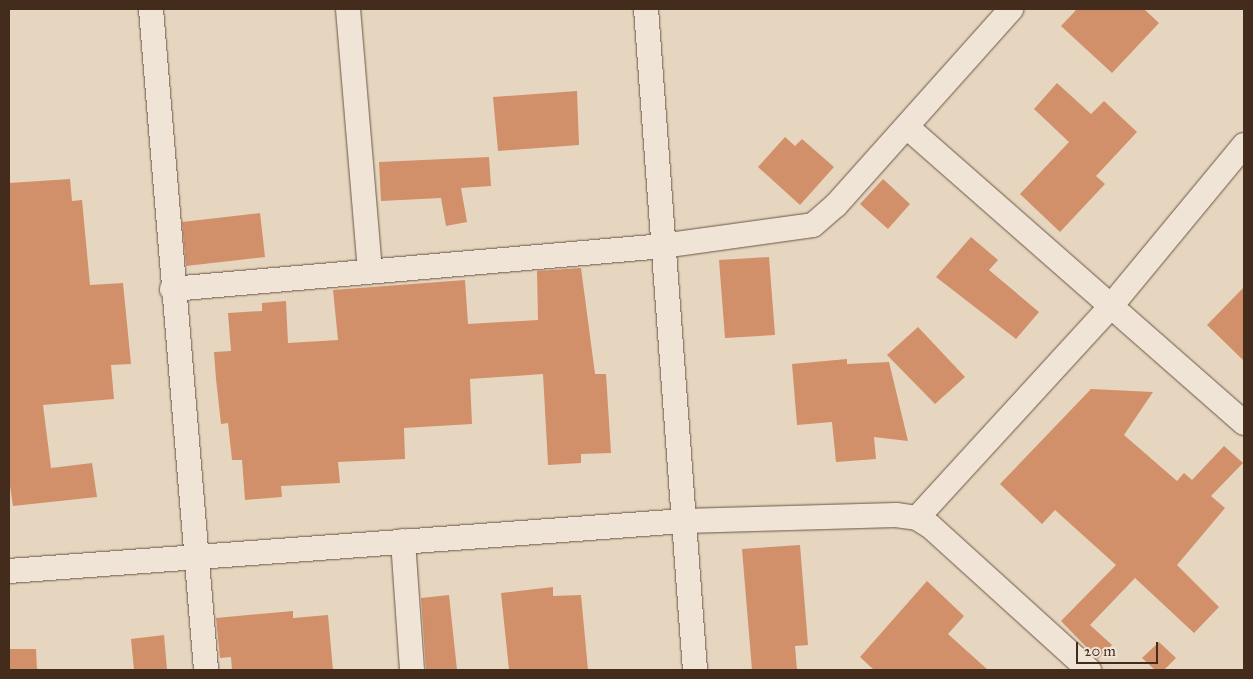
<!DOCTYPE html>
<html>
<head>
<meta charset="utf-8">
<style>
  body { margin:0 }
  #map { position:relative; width:1253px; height:679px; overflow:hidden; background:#e6d6bf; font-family:"IM FELL Great Primer",serif }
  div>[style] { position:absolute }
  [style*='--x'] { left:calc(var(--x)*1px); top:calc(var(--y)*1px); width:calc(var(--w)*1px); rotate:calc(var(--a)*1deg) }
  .building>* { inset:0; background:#d19069 }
  .roads { filter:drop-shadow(0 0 1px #6c5645) drop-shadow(0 0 1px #6c5645) }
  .minor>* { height:24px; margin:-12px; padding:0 12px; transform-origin:12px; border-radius:12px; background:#efe4d5 }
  span { translate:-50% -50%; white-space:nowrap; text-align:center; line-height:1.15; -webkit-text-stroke:4.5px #efe4d5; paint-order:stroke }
  .frame { position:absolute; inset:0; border:10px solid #432c1c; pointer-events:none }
  .scale { position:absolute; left:1076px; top:642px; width:82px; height:22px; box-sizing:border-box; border:2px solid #432c1c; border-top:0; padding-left:6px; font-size:15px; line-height:18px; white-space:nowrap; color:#432c1c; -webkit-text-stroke:4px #efe4d5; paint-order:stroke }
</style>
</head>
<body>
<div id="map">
  <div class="building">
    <i style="clip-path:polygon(1077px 9px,1144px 9px,1159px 23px,1112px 73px,1061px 26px)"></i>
    <i style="clip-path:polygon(1057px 83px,1091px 114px,1104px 101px,1137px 132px,1096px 176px,1105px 184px,1060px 232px,1020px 194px,1069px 142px,1034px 109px)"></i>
    <i style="clip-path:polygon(577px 91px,579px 145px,498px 151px,493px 97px)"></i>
    <i style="clip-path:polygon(785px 137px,795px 146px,802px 139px,834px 167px,800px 205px,758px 167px)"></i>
    <i style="clip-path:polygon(489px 157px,491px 186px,461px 188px,467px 222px,446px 226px,441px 198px,381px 201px,379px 162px)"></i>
    <i style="clip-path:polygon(70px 179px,72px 201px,82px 200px,90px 285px,123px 283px,131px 364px,111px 365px,114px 399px,43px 405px,51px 468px,92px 463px,97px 497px,13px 506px,9px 479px,9px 183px)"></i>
    <i style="clip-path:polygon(883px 179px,910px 204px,888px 229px,860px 204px)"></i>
    <i style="clip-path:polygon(260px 213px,265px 257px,186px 266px,182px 222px)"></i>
    <i style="clip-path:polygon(971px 237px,998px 260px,989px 270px,1039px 312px,1016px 339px,936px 277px)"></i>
    <i style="clip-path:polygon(769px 257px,775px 335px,725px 338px,719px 260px)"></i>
    <i style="clip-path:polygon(581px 268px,595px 374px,606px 374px,611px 453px,581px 454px,581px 463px,548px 465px,543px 374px,470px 379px,472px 424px,404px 428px,405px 459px,338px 462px,340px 483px,281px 486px,282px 497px,245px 500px,242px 460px,232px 460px,228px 423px,221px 424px,216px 379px,214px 352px,231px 351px,228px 313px,262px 311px,262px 303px,286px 301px,288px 343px,338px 340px,333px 290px,465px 280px,468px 324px,538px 320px,537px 271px)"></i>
    <i style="clip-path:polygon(1244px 287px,1244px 361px,1207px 325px)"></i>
    <i style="clip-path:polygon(918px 327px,965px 377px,935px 404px,887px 355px)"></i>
    <i style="clip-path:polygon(847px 359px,847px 364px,889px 362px,908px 441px,874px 437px,876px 459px,836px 462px,832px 422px,797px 425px,792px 364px)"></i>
    <i style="clip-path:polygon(1091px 389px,1153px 392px,1124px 435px,1177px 481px,1184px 473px,1192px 480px,1224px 446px,1243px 463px,1211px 496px,1225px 508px,1177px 565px,1219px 607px,1194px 633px,1135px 578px,1090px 625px,1112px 645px,1098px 659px,1061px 621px,1116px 565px,1055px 510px,1042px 524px,1000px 484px)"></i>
    <i style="clip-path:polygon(800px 545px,808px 645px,795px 646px,797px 670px,752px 670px,742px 549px)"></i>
    <i style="clip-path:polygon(927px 581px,964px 616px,948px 634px,988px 670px,874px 670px,860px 657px)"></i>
    <i style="clip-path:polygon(553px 587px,553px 596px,581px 595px,588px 670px,509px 670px,501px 593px)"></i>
    <i style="clip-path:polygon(449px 595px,457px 670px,426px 670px,421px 598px)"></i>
    <i style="clip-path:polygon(293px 611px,293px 618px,328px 615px,333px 670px,232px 670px,231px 657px,220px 658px,216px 618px)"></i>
    <i style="clip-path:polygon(164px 635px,167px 670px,134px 670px,131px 639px)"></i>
    <i style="clip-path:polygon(1159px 642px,1176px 658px,1164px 670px,1155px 670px,1142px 658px)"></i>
    <i style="clip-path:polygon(9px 649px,36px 649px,37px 670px,9px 670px)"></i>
  </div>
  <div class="roads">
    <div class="minor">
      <i style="--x:151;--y:9;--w:663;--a:85.24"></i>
      <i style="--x:348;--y:9;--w:262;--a:85.2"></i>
      <i style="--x:646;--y:9;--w:663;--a:85.76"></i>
      <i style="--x:907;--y:127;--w:449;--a:41.3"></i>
      <i style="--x:172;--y:289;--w:492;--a:-5"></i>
      <i style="--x:662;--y:246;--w:152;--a:-7.9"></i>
      <i style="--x:813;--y:225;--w:30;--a:-41"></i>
      <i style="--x:836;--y:205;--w:263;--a:-48.2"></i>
      <i style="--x:917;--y:518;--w:287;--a:-47.5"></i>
      <i style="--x:1111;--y:306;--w:209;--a:-50.4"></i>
      <i style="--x:403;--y:541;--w:129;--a:86"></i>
      <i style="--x:9;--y:571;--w:677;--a:-4.24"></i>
      <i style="--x:684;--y:521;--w:212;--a:-1.6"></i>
      <i style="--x:896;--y:515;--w:21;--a:8"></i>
      <i style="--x:917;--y:518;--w:15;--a:32"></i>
      <i style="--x:930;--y:526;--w:215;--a:42.2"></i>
    </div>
  </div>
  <div class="frame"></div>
  <div class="scale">20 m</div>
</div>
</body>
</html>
